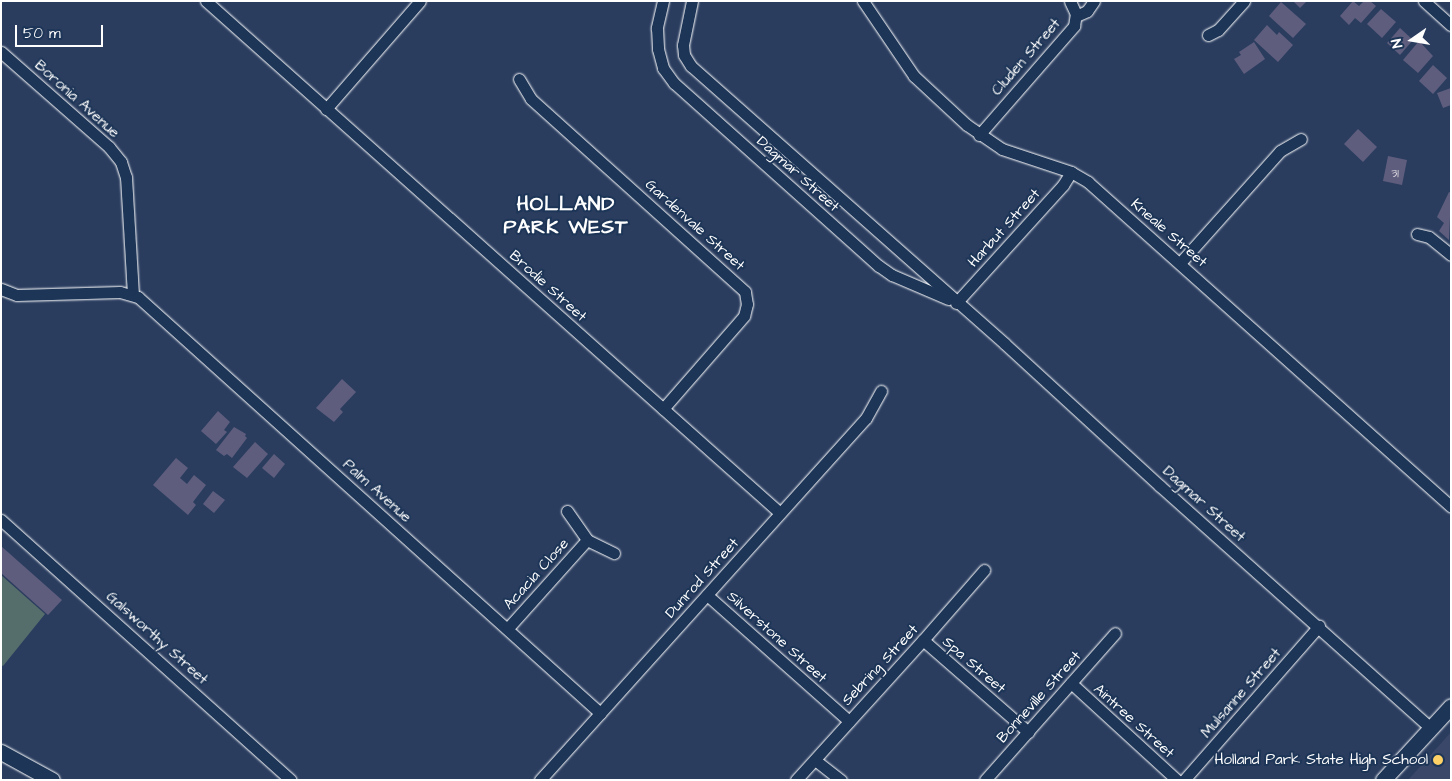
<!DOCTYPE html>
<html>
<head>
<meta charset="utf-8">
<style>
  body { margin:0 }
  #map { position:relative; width:1452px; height:781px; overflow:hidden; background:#2a3d5f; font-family:"Architects Daughter",sans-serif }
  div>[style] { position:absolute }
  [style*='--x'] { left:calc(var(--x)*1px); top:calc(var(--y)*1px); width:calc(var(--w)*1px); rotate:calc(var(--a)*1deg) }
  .built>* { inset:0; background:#3a4768 }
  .green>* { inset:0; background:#556e6b }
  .building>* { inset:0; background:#5f5d7d }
  .roads { filter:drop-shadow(0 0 1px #fff) drop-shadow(0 0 1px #fff) }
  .minor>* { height:11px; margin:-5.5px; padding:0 5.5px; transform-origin:5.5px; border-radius:5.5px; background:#1d3557 }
  .tertiary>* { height:15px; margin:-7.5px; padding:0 7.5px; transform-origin:7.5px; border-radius:7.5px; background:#1d3557 }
  .dots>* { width:14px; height:14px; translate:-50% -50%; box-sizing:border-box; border:2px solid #1d3557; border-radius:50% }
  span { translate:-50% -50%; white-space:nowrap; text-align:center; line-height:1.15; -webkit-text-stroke:4px #1d3557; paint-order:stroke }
  .number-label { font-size:12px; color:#d7d6de }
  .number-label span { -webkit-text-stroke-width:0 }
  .street-label { font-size:15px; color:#fff }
  .poi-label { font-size:15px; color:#fff }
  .right { translate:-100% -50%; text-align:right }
  .district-label { font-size:20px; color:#fff; font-weight:700; letter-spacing:1px }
  .frame { position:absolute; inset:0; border:2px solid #fff; pointer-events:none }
  .north { position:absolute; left:1387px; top:15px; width:50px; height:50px; -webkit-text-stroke:4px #1d3557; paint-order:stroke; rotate:257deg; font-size:14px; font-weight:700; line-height:20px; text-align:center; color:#fff }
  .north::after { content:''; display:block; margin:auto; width:18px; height:22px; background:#fff; clip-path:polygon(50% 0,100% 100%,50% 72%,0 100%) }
  .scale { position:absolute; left:15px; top:25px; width:88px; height:22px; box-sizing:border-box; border:2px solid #fff; border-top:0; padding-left:6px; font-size:15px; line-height:18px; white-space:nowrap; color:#fff; -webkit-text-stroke:4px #1d3557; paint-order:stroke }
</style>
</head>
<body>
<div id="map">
  <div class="built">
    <i style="clip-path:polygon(1451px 732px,1451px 780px,1408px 780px,1444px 740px)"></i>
  </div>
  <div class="green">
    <i style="clip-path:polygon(1px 575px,45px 614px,3px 666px,1px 665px)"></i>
  </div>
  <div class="building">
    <i style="clip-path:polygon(1293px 1px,1307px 1px,1300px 8px)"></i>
    <i style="clip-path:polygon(1353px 1px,1359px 6px,1364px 1px,1370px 1px,1376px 6px,1361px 23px,1355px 18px,1349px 25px,1340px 16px)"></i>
    <i style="clip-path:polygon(1281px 2px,1306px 24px,1293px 38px,1269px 16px)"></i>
    <i style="clip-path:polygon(1381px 9px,1396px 22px,1382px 38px,1367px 24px)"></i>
    <i style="clip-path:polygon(1267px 25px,1277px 35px,1279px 32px,1293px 45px,1278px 62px,1254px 40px)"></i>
    <i style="clip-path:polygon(1400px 28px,1413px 40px,1400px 55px,1387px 43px)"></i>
    <i style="clip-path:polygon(1419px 41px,1433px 56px,1418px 73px,1403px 60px)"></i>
    <i style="clip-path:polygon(1254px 42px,1265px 59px,1244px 74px,1234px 59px,1241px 55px,1239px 52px)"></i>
    <i style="clip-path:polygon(1433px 65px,1447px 78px,1433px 94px,1419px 81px)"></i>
    <i style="clip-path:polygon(1451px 88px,1451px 105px,1443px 108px,1437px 93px)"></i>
    <i style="clip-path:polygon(1358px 129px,1377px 147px,1363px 162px,1344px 144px)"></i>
    <i style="clip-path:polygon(1388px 156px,1407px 160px,1402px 185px,1383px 181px)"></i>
    <i style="clip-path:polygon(1449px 192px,1451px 193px,1449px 240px,1439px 231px,1444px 223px,1437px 217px)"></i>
    <i style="clip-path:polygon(342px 379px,356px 392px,340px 409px,343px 412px,334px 422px,316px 408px)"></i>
    <i style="clip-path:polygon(218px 411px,230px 422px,224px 430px,227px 432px,216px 444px,201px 431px)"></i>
    <i style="clip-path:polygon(234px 427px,246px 434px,245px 436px,247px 438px,232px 458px,227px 454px,224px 456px,216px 450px)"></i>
    <i style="clip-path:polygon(255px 442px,268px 454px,247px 478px,233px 467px)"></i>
    <i style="clip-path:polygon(274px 454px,285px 464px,274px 478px,262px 468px)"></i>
    <i style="clip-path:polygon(176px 458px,188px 468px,180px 478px,187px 484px,194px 475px,206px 485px,193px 502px,196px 505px,188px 515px,153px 485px)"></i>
    <i style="clip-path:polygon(213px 491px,225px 500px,214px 513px,203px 504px)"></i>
    <i style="clip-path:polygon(1px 546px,62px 600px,48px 615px,1px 573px)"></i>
  </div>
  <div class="roads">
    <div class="minor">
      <i style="--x:206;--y:1;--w:769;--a:41.73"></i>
      <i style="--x:663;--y:1;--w:28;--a:103"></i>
      <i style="--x:657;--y:28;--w:21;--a:87"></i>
      <i style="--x:658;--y:49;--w:20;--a:75"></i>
      <i style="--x:663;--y:68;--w:19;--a:54"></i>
      <i style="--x:674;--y:83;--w:275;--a:41.8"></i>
      <i style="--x:879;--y:266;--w:16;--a:35"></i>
      <i style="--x:892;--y:275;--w:61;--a:23.2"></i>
      <i style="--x:692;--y:1;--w:45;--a:101.6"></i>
      <i style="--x:683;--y:45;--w:10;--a:84"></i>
      <i style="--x:684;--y:55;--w:13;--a:58"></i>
      <i style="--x:691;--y:66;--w:419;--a:41.5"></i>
      <i style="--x:1005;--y:344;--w:210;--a:42.5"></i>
      <i style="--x:1160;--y:486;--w:363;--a:41.8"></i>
      <i style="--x:863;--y:1;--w:91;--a:55.8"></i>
      <i style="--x:914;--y:76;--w:72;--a:42.8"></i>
      <i style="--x:967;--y:125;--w:42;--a:34.4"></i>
      <i style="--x:1002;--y:149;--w:73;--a:18.4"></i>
      <i style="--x:1071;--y:172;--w:20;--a:30"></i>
      <i style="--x:1088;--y:182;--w:487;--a:41.8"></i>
      <i style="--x:1424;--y:1;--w:36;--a:42"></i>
      <i style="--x:1076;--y:16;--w:12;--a:-24"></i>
      <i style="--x:1087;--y:11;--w:12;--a:-55"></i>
      <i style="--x:1208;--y:35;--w:11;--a:-27"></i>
      <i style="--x:1218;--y:30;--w:39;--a:-48"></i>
      <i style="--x:1;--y:52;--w:144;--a:41.3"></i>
      <i style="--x:109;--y:147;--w:19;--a:51"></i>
      <i style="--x:121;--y:162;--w:16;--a:72"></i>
      <i style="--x:126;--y:177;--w:117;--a:86.6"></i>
      <i style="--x:519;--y:79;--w:23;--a:59"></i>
      <i style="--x:531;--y:99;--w:288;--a:42"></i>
      <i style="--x:745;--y:292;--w:12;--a:81"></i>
      <i style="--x:747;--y:304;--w:12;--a:104"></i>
      <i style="--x:744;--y:316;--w:123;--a:131.1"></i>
      <i style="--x:326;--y:109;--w:143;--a:-49"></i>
      <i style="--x:979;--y:135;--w:145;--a:-48.9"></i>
      <i style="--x:1074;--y:26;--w:12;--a:-81"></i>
      <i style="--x:1076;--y:14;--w:14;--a:-115"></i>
      <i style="--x:1417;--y:234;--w:12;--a:14"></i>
      <i style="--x:1429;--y:237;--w:28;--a:39"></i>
      <i style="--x:1180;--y:263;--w:150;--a:-48.2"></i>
      <i style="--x:1280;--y:151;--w:24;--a:-30"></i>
      <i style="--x:1;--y:289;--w:17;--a:21"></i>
      <i style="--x:17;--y:295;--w:103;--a:-1.7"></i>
      <i style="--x:120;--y:292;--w:19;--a:16"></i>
      <i style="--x:138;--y:297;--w:622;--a:42"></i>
      <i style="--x:956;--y:303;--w:159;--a:-47.8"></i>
      <i style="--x:1063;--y:185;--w:15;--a:-58"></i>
      <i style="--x:567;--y:511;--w:35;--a:55"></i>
      <i style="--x:587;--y:540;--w:30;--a:26"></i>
      <i style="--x:1;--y:520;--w:389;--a:41.9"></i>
      <i style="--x:707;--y:595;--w:190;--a:41.6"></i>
      <i style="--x:508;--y:628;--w:118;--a:-48.1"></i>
      <i style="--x:923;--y:640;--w:140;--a:41.2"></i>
      <i style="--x:1071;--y:683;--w:144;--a:42.5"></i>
      <i style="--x:815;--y:760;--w:33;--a:38"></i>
      <i style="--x:540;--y:780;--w:487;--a:-48"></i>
      <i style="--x:866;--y:418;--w:31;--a:-61"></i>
      <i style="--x:796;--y:780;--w:189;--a:-47.8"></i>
      <i style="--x:923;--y:640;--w:93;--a:-48.9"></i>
      <i style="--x:985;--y:780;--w:196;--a:-48.5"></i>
      <i style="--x:1184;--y:780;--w:205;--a:-48.8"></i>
    </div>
    <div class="tertiary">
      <i style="--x:1;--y:752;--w:58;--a:28.8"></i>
      <i style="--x:1383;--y:780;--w:100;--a:-47.4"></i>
    </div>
  </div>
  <div class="dots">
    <i style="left:1438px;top:760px;background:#ffd166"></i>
  </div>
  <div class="number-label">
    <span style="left:1395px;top:174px">31</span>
  </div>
  <div class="street-label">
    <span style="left:1026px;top:57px;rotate:-49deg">Cluden Street</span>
    <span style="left:77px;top:99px;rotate:42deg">Boronia Avenue</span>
    <span style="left:798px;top:174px;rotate:42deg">Dagmar Street</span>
    <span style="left:695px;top:225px;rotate:42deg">Gardenvale Street</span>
    <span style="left:1004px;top:228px;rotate:-48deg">Harbut Street</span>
    <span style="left:1169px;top:233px;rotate:41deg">Kneale Street</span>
    <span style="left:548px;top:286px;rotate:42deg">Brodie Street</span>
    <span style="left:377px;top:491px;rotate:42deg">Palm Avenue</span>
    <span style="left:1204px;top:504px;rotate:42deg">Dagmar Street</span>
    <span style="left:536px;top:574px;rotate:-48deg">Acacia Close</span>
    <span style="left:702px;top:578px;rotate:-48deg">Dunrod Street</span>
    <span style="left:777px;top:637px;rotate:42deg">Silverstone Street</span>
    <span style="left:157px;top:638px;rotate:42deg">Galsworthy Street</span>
    <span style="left:880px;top:665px;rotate:-47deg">Sebring Street</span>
    <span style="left:974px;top:665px;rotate:41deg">Spa Street</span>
    <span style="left:1241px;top:693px;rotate:-49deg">Mulsanne Street</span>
    <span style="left:1039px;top:697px;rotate:-48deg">Bonneville Street</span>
    <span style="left:1134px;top:721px;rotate:42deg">Aintree Street</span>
  </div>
  <div class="poi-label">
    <span class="right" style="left:1428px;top:760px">Holland Park State High School</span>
  </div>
  <div class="district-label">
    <span style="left:566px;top:216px">HOLLAND<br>PARK WEST</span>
  </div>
  <div class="frame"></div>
  <div class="north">N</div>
  <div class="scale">50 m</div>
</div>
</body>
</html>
